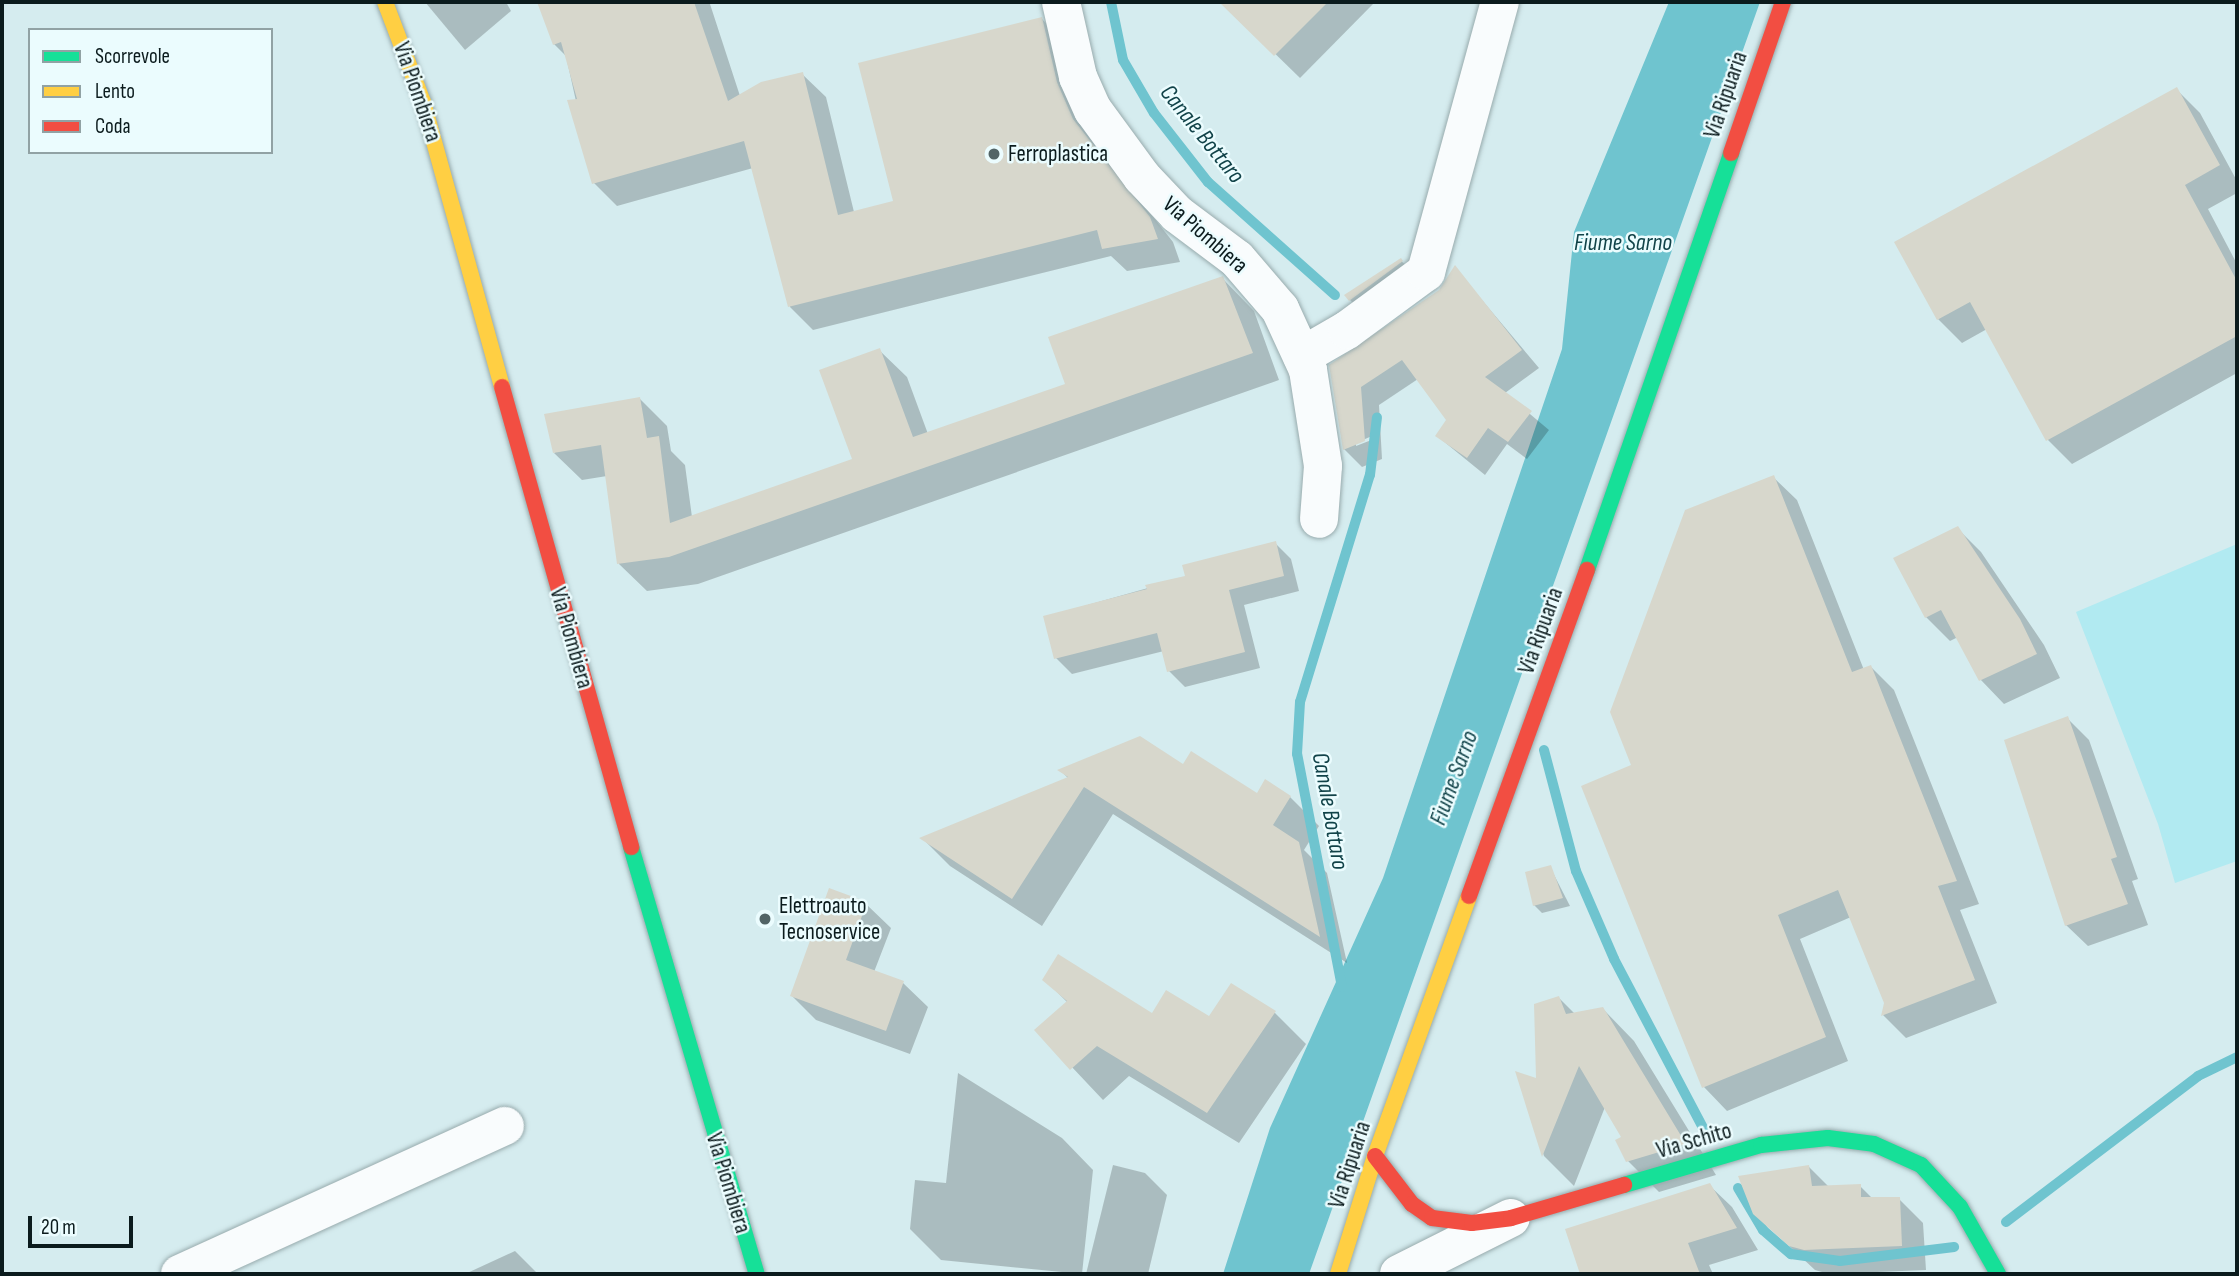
<!DOCTYPE html>
<html>
<head>
<meta charset="utf-8">
<style>
  body { margin:0 }
  #map { position:relative; width:2239px; height:1276px; overflow:hidden; background:#d5ecef; font-family:"Sofia Sans Condensed",sans-serif }
  div>[style] { position:absolute }
  [style*='--x'] { left:calc(var(--x)*1px); top:calc(var(--y)*1px); width:calc(var(--w)*1px); rotate:calc(var(--a)*1deg) }
  .green>* { inset:0; background:#b1eaf1 }
  .water>* { inset:0; background:#6fc4cf }
  .shadow>* { inset:0; background:#0003 }
  .stream>* { height:10px; margin:-5px; padding:0 5px; transform-origin:5px; border-radius:5px; background:#6fc4cf }
  .building>* { inset:0; background:#d7d7cc }
  .roads { filter:drop-shadow(0 0 2px #98abad) drop-shadow(0 0 2px #98abad) }
  .street>* { height:38px; margin:-19px; padding:0 19px; transform-origin:19px; border-radius:19px; background:#f9fcfd }
  .fast>* { height:16px; margin:-8px; padding:0 8px; transform-origin:8px; border-radius:8px; background:#16e098 }
  .slow>* { height:16px; margin:-8px; padding:0 8px; transform-origin:8px; border-radius:8px; background:#ffcf43 }
  .jam>* { height:16px; margin:-8px; padding:0 8px; transform-origin:8px; border-radius:8px; background:#f24e42 }
  .dots>* { width:19px; height:19px; translate:-50% -50%; box-sizing:border-box; border:4px solid #ebfcfe; border-radius:50% }
  span { translate:-50% -50%; white-space:nowrap; text-align:center; line-height:1.15; -webkit-text-stroke:5px #ebfcfe; paint-order:stroke }
  .street-label { font-size:23px; color:#0b1b1d }
  .poi-label { font-size:23px; color:#0b1b1d }
  .left { translate:0 -50%; text-align:left }
  .water-label { font-size:24px; color:#114349; font-style:italic }
  .frame { position:absolute; inset:0; border:4px solid #0b1b1d; pointer-events:none }
  .legend { position:absolute; left:28px; top:28px; width:245px; height:126px; box-sizing:border-box; background:#ebfcfe; border:2px solid #91a2a4; margin:0; padding:9px 12px; list-style:none; font-size:21px; color:#0b1b1d }
  .legend li { display:flex; align-items:center; gap:14px; height:35px }
  .legend b { width:35px; border:2px solid #91a2a4 }
  .scale { position:absolute; left:28px; top:1216px; width:105px; height:32px; box-sizing:border-box; border:4px solid #0b1b1d; border-top:0; padding-left:9px; font-size:21px; line-height:24px; white-space:nowrap; color:#0b1b1d; -webkit-text-stroke:5px #ebfcfe; paint-order:stroke }
</style>
</head>
<body>
<div id="map">
  <div class="green">
    <i style="clip-path:polygon(2237px 544px,2237px 861px,2175px 883px,2158px 824px,2076px 612px)"></i>
  </div>
  <div class="water">
    <i style="clip-path:polygon(1669px 2px,1760px 2px,1309px 1274px,1223px 1274px,1270px 1128px,1383px 878px,1562px 349px,1574px 232px)"></i>
  </div>
  <div class="shadow">
    <i style="clip-path:polygon(425px 2px,506px 2px,511px 11px,465px 50px)"></i>
    <i style="clip-path:polygon(557px 2px,715px 2px,710px 4px,740px 96px,802px 74px,826px 97px,854px 212px,895px 202px,1042px 19px,1065px 43px,1096px 145px,1173px 242px,1180px 262px,1127px 271px,1111px 256px,813px 330px,790px 307px,753px 168px,617px 206px,594px 183px,566px 56px,554px 44px,541px 8px)"></i>
    <i style="clip-path:polygon(1222px 2px,1375px 2px,1300px 78px)"></i>
    <i style="clip-path:polygon(2176px 89px,2200px 113px,2237px 181px,2237px 193px,2208px 209px,2237px 264px,2237px 373px,2072px 464px,2048px 440px,1987px 329px,1962px 343px,1938px 319px)"></i>
    <i style="clip-path:polygon(1400px 260px,1408px 267px,1358px 308px,1350px 300px,1347px 295px)"></i>
    <i style="clip-path:polygon(evenodd,1455px 268px,1539px 368px,1505px 393px,1549px 430px,1527px 459px,1507px 444px,1485px 475px,1437px 436px,1448px 420px,1418px 379px,1379px 405px,1382px 459px,1362px 467px,1344px 449px,1331px 366px,1440px 291px,1455px 268px,1372px 436px,1374px 439px,1356px 446px,1356px 443px,1372px 436px)"></i>
    <i style="clip-path:polygon(1222px 278px,1254px 311px,1279px 380px,698px 584px,647px 591px,619px 564px,607px 476px,582px 480px,554px 453px,640px 399px,667px 426px,671px 451px,685px 465px,692px 517px,854px 460px,879px 350px,907px 377px,928px 434px,1067px 385px)"></i>
    <i style="clip-path:polygon(1773px 477px,1797px 500px,1864px 670px,1871px 667px,1894px 690px,1979px 904px,1960px 910px,1997px 1003px,1906px 1038px,1883px 1015px,1886px 1003px,1851px 917px,1800px 939px,1848px 1061px,1727px 1111px,1704px 1087px,1583px 787px,1634px 766px)"></i>
    <i style="clip-path:polygon(1957px 528px,1981px 552px,2044px 645px,2060px 678px,2004px 704px,1980px 679px,1958px 637px,1950px 641px,1926px 617px,1896px 559px)"></i>
    <i style="clip-path:polygon(1275px 543px,1291px 559px,1299px 591px,1244px 605px,1260px 668px,1185px 687px,1169px 671px,1164px 651px,1072px 674px,1056px 658px,1045px 617px,1187px 577px)"></i>
    <i style="clip-path:polygon(2067px 718px,2089px 740px,2138px 879px,2132px 881px,2148px 925px,2088px 946px,2066px 925px)"></i>
    <i style="clip-path:polygon(1183px 766px,1257px 795px,1290px 797px,1319px 826px,1304px 850px,1327px 873px,1347px 963px,1113px 814px,1042px 926px,950px 866px,922px 838px,1069px 779px,1060px 770px)"></i>
    <i style="clip-path:polygon(1550px 867px,1570px 906px,1542px 913px,1534px 905px)"></i>
    <i style="clip-path:polygon(831px 890px,866px 904px,891px 928px,874px 972px,903px 983px,928px 1007px,910px 1054px,816px 1020px,792px 996px)"></i>
    <i style="clip-path:polygon(1045px 980px,1152px 1015px,1209px 1018px,1275px 1013px,1306px 1044px,1239px 1143px,1129px 1076px,1103px 1100px,1037px 1030px,1068px 1003px)"></i>
    <i style="clip-path:polygon(1559px 998px,1575px 1014px,1603px 1009px,1634px 1041px,1716px 1175px,1659px 1192px,1628px 1161px,1623px 1138px,1605px 1107px,1574px 1186px,1544px 1156px,1517px 1073px,1538px 1080px)"></i>
    <i style="clip-path:polygon(958px 1073px,1062px 1138px,1093px 1170px,1082px 1274px,941px 1260px,910px 1229px,915px 1180px,946px 1183px)"></i>
    <i style="clip-path:polygon(1113px 1165px,1145px 1173px,1167px 1195px,1148px 1274px,1086px 1274px)"></i>
    <i style="clip-path:polygon(1809px 1167px,1829px 1187px,1860px 1186px,1873px 1199px,1899px 1199px,1923px 1223px,1926px 1270px,1829px 1274px,1815px 1270px,1754px 1213px)"></i>
    <i style="clip-path:polygon(1709px 1185px,1732px 1207px,1758px 1250px,1709px 1265px,1713px 1274px,1582px 1274px,1568px 1230px)"></i>
    <i style="clip-path:polygon(515px 1251px,538px 1274px,465px 1274px)"></i>
  </div>
  <div class="stream">
    <i style="--x:1111;--y:2;--w:59;--a:78.3"></i>
    <i style="--x:1123;--y:60;--w:61;--a:59.7"></i>
    <i style="--x:1154;--y:113;--w:88;--a:52"></i>
    <i style="--x:1208;--y:182;--w:170;--a:41.7"></i>
    <i style="--x:1544;--y:750;--w:125;--a:75.2"></i>
    <i style="--x:1576;--y:871;--w:96;--a:66.6"></i>
    <i style="--x:1614;--y:959;--w:204;--a:62.2"></i>
    <i style="--x:1342;--y:987;--w:237;--a:-100.9"></i>
    <i style="--x:1297;--y:754;--w:52;--a:-86.7"></i>
    <i style="--x:1300;--y:702;--w:238;--a:-72.9"></i>
    <i style="--x:1370;--y:475;--w:58;--a:-83.1"></i>
    <i style="--x:1738;--y:1188;--w:49;--a:59.2"></i>
    <i style="--x:1763;--y:1230;--w:37;--a:41"></i>
    <i style="--x:1791;--y:1254;--w:49;--a:8.1"></i>
    <i style="--x:1840;--y:1261;--w:115;--a:-7"></i>
    <i style="--x:2006;--y:1222;--w:241;--a:-37.2"></i>
    <i style="--x:2198;--y:1076;--w:43;--a:-26"></i>
  </div>
  <div class="building">
    <i style="clip-path:polygon(537px 2px,694px 2px,728px 101px,761px 82px,803px 72px,838px 215px,893px 201px,858px 63px,1042px 17px,1057px 82px,1073px 119px,1150px 217px,1158px 239px,1102px 249px,1097px 230px,788px 307px,744px 141px,592px 184px,567px 100px,577px 99px,561px 42px,553px 45px)"></i>
    <i style="clip-path:polygon(1219px 2px,1328px 2px,1274px 56px)"></i>
    <i style="clip-path:polygon(2177px 87px,2220px 165px,2185px 185px,2237px 281px,2237px 336px,2046px 441px,1970px 302px,1937px 320px,1894px 242px)"></i>
    <i style="clip-path:polygon(1401px 258px,1403px 261px,1349px 301px,1344px 295px)"></i>
    <i style="clip-path:polygon(1455px 265px,1522px 350px,1485px 377px,1532px 411px,1508px 442px,1488px 428px,1467px 458px,1435px 436px,1446px 420px,1402px 360px,1361px 387px,1365px 441px,1343px 450px,1329px 365px,1439px 290px)"></i>
    <i style="clip-path:polygon(1223px 276px,1253px 353px,669px 557px,617px 564px,601px 445px,553px 453px,544px 414px,640px 397px,647px 438px,659px 436px,670px 523px,852px 459px,819px 370px,880px 348px,913px 437px,1065px 384px,1048px 337px)"></i>
    <i style="clip-path:polygon(1774px 475px,1852px 672px,1871px 665px,1957px 881px,1938px 886px,1975px 980px,1881px 1016px,1884px 1003px,1838px 890px,1778px 915px,1826px 1037px,1702px 1088px,1581px 786px,1631px 765px,1610px 712px,1685px 510px)"></i>
    <i style="clip-path:polygon(1958px 526px,2020px 619px,2037px 654px,1979px 681px,1941px 610px,1925px 618px,1893px 558px)"></i>
    <i style="clip-path:polygon(1276px 541px,1284px 576px,1229px 590px,1245px 652px,1167px 672px,1157px 633px,1054px 659px,1043px 616px,1147px 589px,1145px 585px,1185px 576px,1182px 565px)"></i>
    <i style="clip-path:polygon(2068px 716px,2117px 857px,2111px 859px,2128px 904px,2065px 926px,2004px 740px)"></i>
    <i style="clip-path:polygon(1140px 736px,1183px 764px,1191px 751px,1257px 793px,1265px 779px,1291px 796px,1273px 825px,1299px 842px,1320px 937px,1084px 787px,1012px 899px,919px 838px,1068px 777px,1057px 770px)"></i>
    <i style="clip-path:polygon(1551px 865px,1563px 898px,1533px 906px,1525px 872px)"></i>
    <i style="clip-path:polygon(829px 888px,867px 902px,846px 960px,904px 981px,886px 1031px,790px 996px)"></i>
    <i style="clip-path:polygon(1058px 954px,1152px 1013px,1166px 990px,1209px 1016px,1231px 983px,1276px 1011px,1207px 1113px,1097px 1046px,1070px 1070px,1034px 1030px,1067px 1001px,1042px 980px)"></i>
    <i style="clip-path:polygon(1559px 996px,1566px 1014px,1603px 1007px,1686px 1144px,1626px 1162px,1615px 1140px,1621px 1137px,1579px 1066px,1542px 1157px,1515px 1071px,1536px 1078px,1534px 1004px)"></i>
    <i style="clip-path:polygon(1809px 1165px,1812px 1186px,1861px 1184px,1861px 1197px,1900px 1197px,1902px 1246px,1804px 1250px,1789px 1246px,1753px 1214px,1738px 1176px)"></i>
    <i style="clip-path:polygon(1710px 1183px,1737px 1228px,1688px 1243px,1700px 1274px,1580px 1274px,1565px 1229px)"></i>
  </div>
  <div class="roads">
    <div class="street">
      <i style="--x:1061;--y:2;--w:77;--a:77.2"></i>
      <i style="--x:1078;--y:77;--w:36;--a:66"></i>
      <i style="--x:1093;--y:110;--w:83;--a:53.8"></i>
      <i style="--x:1142;--y:177;--w:51;--a:46.6"></i>
      <i style="--x:1177;--y:214;--w:75;--a:36.9"></i>
      <i style="--x:1237;--y:259;--w:66;--a:49.3"></i>
      <i style="--x:1280;--y:309;--w:67;--a:65.3"></i>
      <i style="--x:1308;--y:370;--w:97;--a:81.1"></i>
      <i style="--x:1323;--y:466;--w:53;--a:94.3"></i>
      <i style="--x:1302;--y:356;--w:52;--a:-30"></i>
      <i style="--x:1347;--y:330;--w:98;--a:-36.3"></i>
      <i style="--x:1426;--y:272;--w:280;--a:-74.7"></i>
      <i style="--x:180;--y:1274;--w:357;--a:-24.5"></i>
      <i style="--x:1399;--y:1274;--w:125;--a:-26.6"></i>
    </div>
    <div class="fast">
      <i style="--x:1587;--y:570;--w:441;--a:-70.9"></i>
      <i style="--x:631;--y:847;--w:445;--a:73.6"></i>
      <i style="--x:1624;--y:1185;--w:143;--a:-16.3"></i>
      <i style="--x:1761;--y:1145;--w:67;--a:-6"></i>
      <i style="--x:1828;--y:1138;--w:46;--a:7.4"></i>
      <i style="--x:1874;--y:1144;--w:51;--a:24.1"></i>
      <i style="--x:1921;--y:1165;--w:57;--a:47.1"></i>
      <i style="--x:1960;--y:1207;--w:77;--a:60.4"></i>
    </div>
    <div class="slow">
      <i style="--x:385;--y:2;--w:107;--a:69.2"></i>
      <i style="--x:423;--y:102;--w:296;--a:74.5"></i>
      <i style="--x:1338;--y:1274;--w:124;--a:-72.6"></i>
      <i style="--x:1375;--y:1156;--w:276;--a:-70.1"></i>
    </div>
    <div class="jam">
      <i style="--x:1731;--y:153;--w:160;--a:-71"></i>
      <i style="--x:502;--y:387;--w:478;--a:74.3"></i>
      <i style="--x:1469;--y:896;--w:347;--a:-70.1"></i>
      <i style="--x:1375;--y:1156;--w:61;--a:52.4"></i>
      <i style="--x:1412;--y:1204;--w:24;--a:35"></i>
      <i style="--x:1432;--y:1218;--w:40;--a:7.1"></i>
      <i style="--x:1472;--y:1223;--w:39;--a:-7"></i>
      <i style="--x:1511;--y:1218;--w:118;--a:-16.3"></i>
    </div>
  </div>
  <div class="dots">
    <i style="left:994px;top:154px;background:#526466"></i>
    <i style="left:765px;top:919px;background:#526466"></i>
  </div>
  <div class="street-label">
    <span style="left:417px;top:92px;rotate:71deg">Via Piombiera</span>
    <span style="left:1726px;top:95px;rotate:-71deg">Via Ripuaria</span>
    <span style="left:1205px;top:235px;rotate:41deg">Via Piombiera</span>
    <span style="left:1541px;top:631px;rotate:-70deg">Via Ripuaria</span>
    <span style="left:571px;top:638px;rotate:74deg">Via Piombiera</span>
    <span style="left:1694px;top:1141px;rotate:-16deg">Via Schito</span>
    <span style="left:1350px;top:1165px;rotate:-72deg">Via Ripuaria</span>
    <span style="left:728px;top:1183px;rotate:73deg">Via Piombiera</span>
  </div>
  <div class="poi-label">
    <span class="left" style="left:1008px;top:154px">Ferroplastica</span>
    <span class="left" style="left:779px;top:919px">Elettroauto<br>Tecnoservice</span>
  </div>
  <div class="water-label">
    <span style="left:1202px;top:134px;rotate:51deg">Canale Bottaro</span>
    <span style="left:1623px;top:243px">Fiume Sarno</span>
    <span style="left:1454px;top:778px;rotate:-70deg">Fiume Sarno</span>
    <span style="left:1330px;top:811px;rotate:80deg">Canale Bottaro</span>
  </div>
  <div class="frame"></div>
  <ul class="legend">
  <li><b style="height:9px;background:#16e098"></b>Scorrevole</li>
  <li><b style="height:9px;background:#ffcf43"></b>Lento</li>
  <li><b style="height:9px;background:#f24e42"></b>Coda</li>
  </ul>
  <div class="scale">20 m</div>
</div>
</body>
</html>
